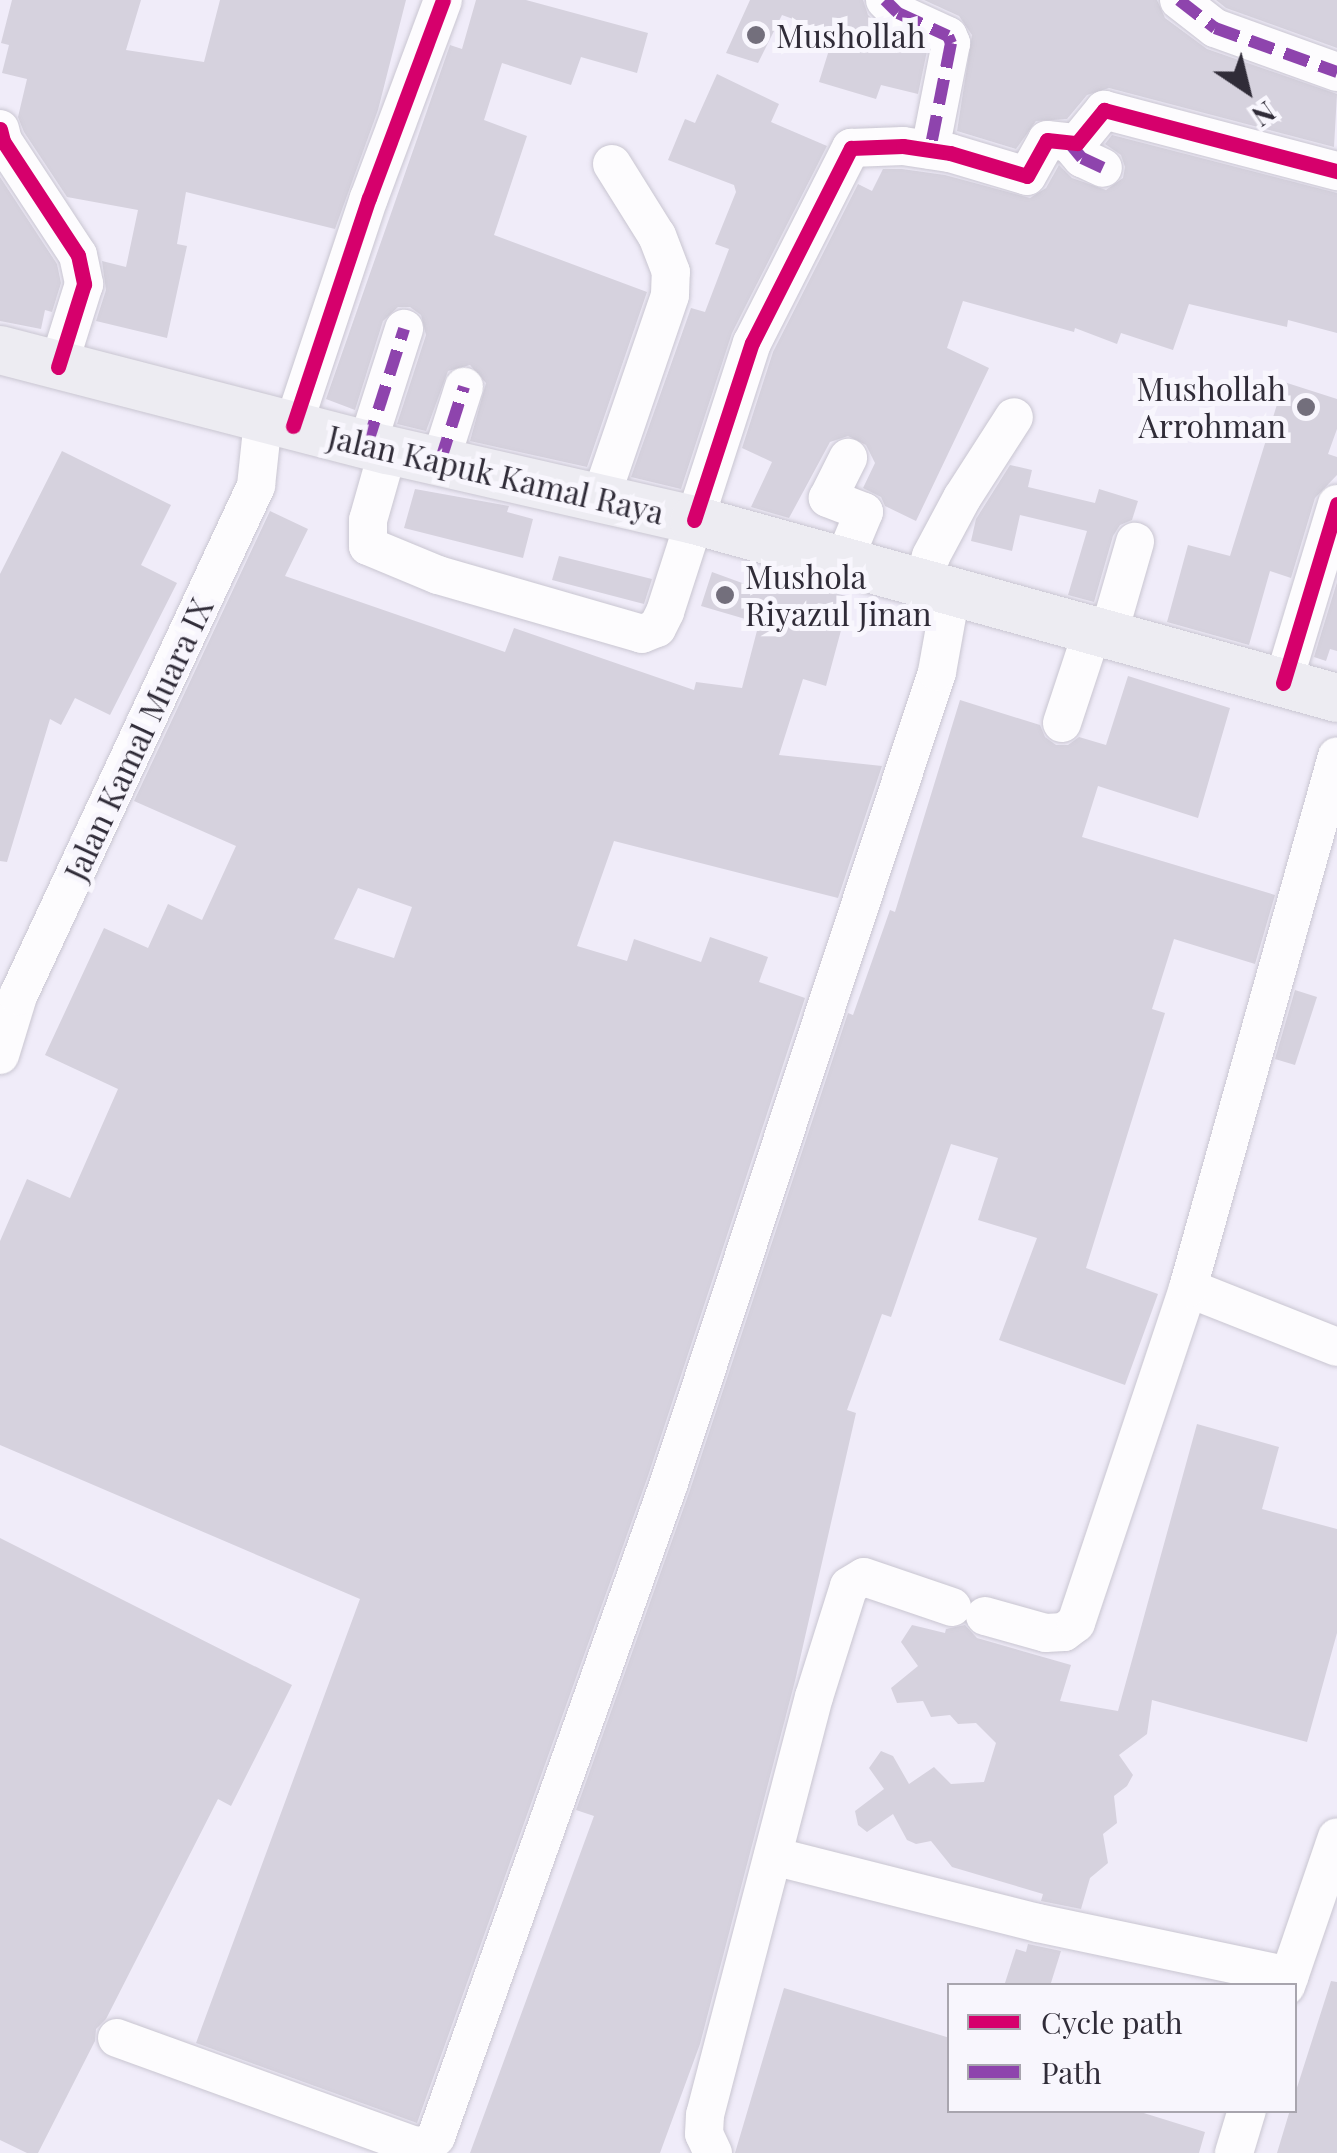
<!DOCTYPE html>
<html>
<head>
<meta charset="utf-8">
<style>
  body { margin:0 }
  #map { position:relative; width:1337px; height:2153px; overflow:hidden; background:#f0ecf9; font-family:"Playfair Display",serif }
  div>[style] { position:absolute }
  [style*='--x'] { left:calc(var(--x)*1px); top:calc(var(--y)*1px); width:calc(var(--w)*1px); rotate:calc(var(--a)*1deg) }
  .building>* { inset:0; background:#d6d2de }
  .roads { filter:drop-shadow(0 0 2px #c9c6d1) drop-shadow(0 0 2px #c9c6d1) }
  .minor>* { height:38px; margin:-19px; padding:0 19px; transform-origin:19px; border-radius:19px; background:#fdfcfe }
  .major>* { height:48px; margin:-24px; padding:0 24px; transform-origin:24px; border-radius:24px; background:#edecf2 }
  .quiet>* { height:12px; margin-top:-6px; transform-origin:0; background:repeating-linear-gradient(90deg,#8e44ad 0 25px,transparent 0 37px) }
  .cycleway>* { height:15px; margin:-7.5px; padding:0 7.5px; transform-origin:7.5px; border-radius:7.5px; background:#d6006c }
  .dots>* { width:28px; height:28px; translate:-50% -50%; box-sizing:border-box; border:5px solid #f8f6fd; border-radius:50% }
  span { translate:-50% -50%; white-space:nowrap; text-align:center; line-height:1.15; -webkit-text-stroke:10px #f8f6fd; paint-order:stroke }
  .poi-label { font-size:32px; color:#302c38 }
  .left { translate:0 -50%; text-align:left }
  .right { translate:-100% -50%; text-align:right }
  .street-label { font-size:32px; color:#302c38 }
  .legend { position:absolute; left:947px; top:1983px; width:350px; height:130px; box-sizing:border-box; background:#f8f6fd; border:2px solid #a8a5ae; margin:0; padding:12px 18px; list-style:none; font-size:30px; color:#302c38 }
  .legend li { display:flex; align-items:center; gap:20px; height:50px }
  .legend b { width:50px; border:2px solid #a8a5ae }
  .north { position:absolute; left:1197px; top:40px; width:100px; height:100px; -webkit-text-stroke:8px #f8f6fd; paint-order:stroke; rotate:145deg; font-size:28px; font-weight:700; line-height:40px; text-align:center; color:#302c38 }
  .north::after { content:''; display:block; margin:auto; width:35px; height:45px; background:#302c38; clip-path:polygon(50% 0,100% 100%,50% 72%,0 100%) }
</style>
</head>
<body>
<div id="map">
  <div class="building">
    <i style="clip-path:polygon(12px 0,141px 0,126px 50px,204px 62px,220px 0,406px 0,378px 110px,335px 229px,186px 192px,177px 244px,187px 246px,167px 338px,96px 321px,106px 290px,102px 261px,126px 267px,138px 210px,67px 197px,24px 132px,18px 117px,27px 79px,2px 73px,9px 45px,1px 43px)"></i>
    <i style="clip-path:polygon(476px 0,526px 0,648px 33px,637px 73px,581px 57px,571px 85px,502px 63px,484px 120px,527px 136px,494px 235px,647px 292px,587px 467px,470px 441px,486px 383px,470px 365px,448px 371px,426px 431px,397px 424px,426px 335px,421px 315px,410px 307px,398px 307px,383px 321px,355px 410px,326px 399px,450px 45px,462px 49px)"></i>
    <i style="clip-path:polygon(750px 0,863px 0,868px 15px,883px 29px,927px 51px,918px 94px,881px 85px,876px 99px,819px 82px,834px 34px,782px 15px,758px 63px,726px 53px)"></i>
    <i style="clip-path:polygon(924px 0,1157px 0,1165px 18px,1207px 49px,1337px 94px,1334px 147px,1109px 88px,1087px 95px,1067px 119px,1036px 121px,1016px 149px,957px 131px,972px 35px,959px 16px)"></i>
    <i style="clip-path:polygon(1216px 0,1337px 0,1337px 48px,1226px 8px)"></i>
    <i style="clip-path:polygon(717px 74px,779px 104px,771px 122px,827px 146px,732px 333px,681px 489px,631px 477px,691px 308px,705px 312px,729px 249px,715px 244px,736px 192px,734px 185px,668px 160px,685px 119px,695px 123px)"></i>
    <i style="clip-path:polygon(1112px 135px,1337px 193px,1337px 333px,1288px 320px,1287px 327px,1189px 304px,1173px 350px,1121px 333px,1117px 344px,1075px 328px,1074px 332px,963px 301px,947px 348px,989px 368px,916px 521px,885px 506px,881px 497px,863px 488px,875px 463px,866px 445px,848px 436px,830px 442px,789px 518px,751px 507px,772px 462px,742px 448px,773px 352px,858px 184px,872px 191px,883px 169px,902px 169px,945px 175px,1030px 198px,1046px 188px,1059px 165px,1072px 178px,1106px 190px,1123px 178px,1125px 167px,1121px 155px,1105px 144px)"></i>
    <i style="clip-path:polygon(0 177px,57px 264px,61px 283px,52px 312px,45px 310px,41px 329px,0 321px)"></i>
    <i style="clip-path:polygon(1284px 382px,1337px 399px,1337px 429px,1328px 454px,1337px 457px,1337px 475px,1315px 498px,1291px 578px,1270px 571px,1249px 645px,1167px 622px,1188px 545px,1230px 556px)"></i>
    <i style="clip-path:polygon(62px 451px,171px 505px,141px 565px,177px 583px,110px 715px,75px 698px,61px 725px,50px 719px,7px 862px,0 861px,0 574px)"></i>
    <i style="clip-path:polygon(1010px 465px,1032px 470px,1028px 487px,1095px 503px,1099px 489px,1138px 501px,1132px 520px,1120px 525px,1113px 536px,1094px 602px,1068px 595px,1087px 531px,1020px 515px,1012px 551px,971px 541px,976px 519px)"></i>
    <i style="clip-path:polygon(415px 489px,509px 506px,507px 512px,533px 519px,523px 558px,404px 528px)"></i>
    <i style="clip-path:polygon(evenodd,270px 511px,308px 529px,285px 576px,505px 652px,514px 628px,694px 690px,696px 682px,742px 688px,759px 623px,701px 606px,712px 572px,767px 592px,771px 577px,850px 597px,826px 686px,803px 679px,779px 755px,882px 766px,838px 898px,614px 841px,577px 946px,627px 961px,634px 939px,701px 962px,710px 937px,768px 957px,759px 982px,805px 998px,648px 1476px,417px 2123px,196px 2043px,360px 1599px,0 1445px,0 1241px,27px 1179px,70px 1198px,118px 1089px,45px 1055px,104px 928px,148px 948px,168px 904px,202px 920px,236px 846px,134px 801px,270px 511px,358px 888px,412px 907px,394px 958px,334px 939px,358px 888px)"></i>
    <i style="clip-path:polygon(559px 556px,652px 579px,644px 604px,552px 580px)"></i>
    <i style="clip-path:polygon(1337px 582px,1337px 651px,1330px 649px,1326px 661px,1314px 657px)"></i>
    <i style="clip-path:polygon(1128px 676px,1230px 708px,1198px 818px,1098px 786px,1082px 837px,1275px 895px,1255px 964px,1174px 939px,1152px 1009px,1165px 1013px,1086px 1268px,1158px 1294px,1125px 1385px,999px 1340px,1037px 1238px,978px 1220px,998px 1158px,951px 1144px,891px 1317px,882px 1314px,847px 1410px,856px 1413px,795px 1681px,700px 2044px,660px 2153px,470px 2153px,594px 1816px,576px 1810px,690px 1490px,848px 1013px,853px 1015px,890px 910px,895px 912px,960px 700px,1040px 725px,1045px 737px,1056px 745px,1068px 745px,1079px 737px,1106px 745px)"></i>
    <i style="clip-path:polygon(1295px 990px,1317px 997px,1295px 1065px,1275px 1059px)"></i>
    <i style="clip-path:polygon(1197px 1424px,1279px 1447px,1262px 1509px,1337px 1529px,1337px 1633px,1307px 1742px,1152px 1700px,1147px 1734px,1119px 1755px,1133px 1775px,1127px 1786px,1114px 1796px,1117px 1823px,1103px 1834px,1108px 1863px,1090px 1878px,1081px 1909px,1041px 1901px,1043px 1894px,952px 1867px,931px 1841px,916px 1844px,907px 1840px,893px 1814px,867px 1832px,858px 1825px,855px 1811px,884px 1789px,869px 1768px,881px 1751px,893px 1756px,909px 1784px,934px 1767px,951px 1784px,984px 1782px,996px 1743px,976px 1723px,958px 1724px,950px 1715px,931px 1717px,923px 1701px,897px 1703px,891px 1688px,918px 1666px,901px 1642px,912px 1625px,945px 1633px,946px 1629px,965px 1625px,977px 1638px,1071px 1665px,1060px 1701px,1118px 1711px)"></i>
    <i style="clip-path:polygon(0 1538px,292px 1685px,231px 1806px,218px 1799px,106px 2019px,96px 2029px,95px 2041px,38px 2153px,27px 2153px,0 2140px)"></i>
    <i style="clip-path:polygon(1028px 1944px,1061px 1951px,1050px 1986px,1004px 1986px,1016px 1949px,1026px 1952px)"></i>
    <i style="clip-path:polygon(1331px 1981px,1337px 1982px,1337px 2153px,1277px 2153px,1290px 2110px,1294px 2110px,1294px 2097px)"></i>
    <i style="clip-path:polygon(784px 1988px,950px 2038px,950px 2110px,1134px 2110px,1205px 2132px,1199px 2153px,735px 2153px)"></i>
  </div>
  <div class="roads">
    <div class="minor">
      <i style="--x:885;--y:0;--w:18;--a:45"></i>
      <i style="--x:898;--y:13;--w:55;--a:24.7"></i>
      <i style="--x:948;--y:36;--w:8;--a:67"></i>
      <i style="--x:951;--y:43;--w:109;--a:101.1"></i>
      <i style="--x:1179;--y:0;--w:46;--a:37.9"></i>
      <i style="--x:1215;--y:28;--w:130;--a:19.8"></i>
      <i style="--x:0;--y:129;--w:12;--a:76"></i>
      <i style="--x:3;--y:141;--w:136;--a:56.7"></i>
      <i style="--x:78;--y:255;--w:30;--a:78"></i>
      <i style="--x:84;--y:284;--w:87;--a:107.4"></i>
      <i style="--x:1071;--y:145;--w:17;--a:50"></i>
      <i style="--x:1082;--y:158;--w:23;--a:25"></i>
      <i style="--x:293;--y:426;--w:240;--a:-71.6"></i>
      <i style="--x:369;--y:198;--w:211;--a:-69.5"></i>
      <i style="--x:367;--y:445;--w:122;--a:-72.3"></i>
      <i style="--x:388;--y:450;--w:73;--a:105.9"></i>
      <i style="--x:368;--y:520;--w:26;--a:90"></i>
      <i style="--x:368;--y:546;--w:76;--a:22.5"></i>
      <i style="--x:438;--y:575;--w:212;--a:16.1"></i>
      <i style="--x:642;--y:634;--w:16;--a:-22"></i>
      <i style="--x:657;--y:628;--w:18;--a:-63"></i>
      <i style="--x:665;--y:612;--w:283;--a:-72.1"></i>
      <i style="--x:752;--y:343;--w:219;--a:-63.1"></i>
      <i style="--x:851;--y:148;--w:52;--a:-2.2"></i>
      <i style="--x:903;--y:146;--w:48;--a:8.5"></i>
      <i style="--x:950;--y:153;--w:80;--a:16.6"></i>
      <i style="--x:1027;--y:176;--w:41;--a:-60.9"></i>
      <i style="--x:1047;--y:140;--w:30;--a:6"></i>
      <i style="--x:1077;--y:143;--w:43;--a:-50.7"></i>
      <i style="--x:1104;--y:110;--w:241;--a:14.7"></i>
      <i style="--x:440;--y:462;--w:79;--a:-72.3"></i>
      <i style="--x:601;--y:497;--w:213;--a:-71.1"></i>
      <i style="--x:670;--y:295;--w:23;--a:-88"></i>
      <i style="--x:671;--y:272;--w:39;--a:-111"></i>
      <i style="--x:657;--y:236;--w:85;--a:-122"></i>
      <i style="--x:844;--y:560;--w:52;--a:-67.4"></i>
      <i style="--x:864;--y:512;--w:39;--a:-159"></i>
      <i style="--x:828;--y:498;--w:45;--a:-63.4"></i>
      <i style="--x:923;--y:581;--w:26;--a:-72"></i>
      <i style="--x:931;--y:556;--w:66;--a:-61.9"></i>
      <i style="--x:962;--y:498;--w:96;--a:-57.3"></i>
      <i style="--x:1109;--y:632;--w:94;--a:-73.9"></i>
      <i style="--x:1283;--y:683;--w:187;--a:-73.2"></i>
      <i style="--x:1062;--y:723;--w:99;--a:-71.7"></i>
      <i style="--x:0;--y:1055;--w:62;--a:-73"></i>
      <i style="--x:18;--y:996;--w:563;--a:-64.98"></i>
      <i style="--x:256;--y:486;--w:66;--a:-83.9"></i>
      <i style="--x:1188;--y:1288;--w:160;--a:21.6"></i>
      <i style="--x:985;--y:1616;--w:63;--a:15.6"></i>
      <i style="--x:1046;--y:1633;--w:18;--a:-3"></i>
      <i style="--x:1064;--y:1632;--w:15;--a:-37"></i>
      <i style="--x:1076;--y:1623;--w:353;--a:-71.5"></i>
      <i style="--x:1188;--y:1288;--w:552;--a:-74.35"></i>
      <i style="--x:773;--y:1856;--w:273;--a:14.2"></i>
      <i style="--x:1038;--y:1923;--w:257;--a:11.9"></i>
      <i style="--x:1286;--y:1986;--w:157;--a:-71.1"></i>
      <i style="--x:117;--y:2038;--w:317;--a:19.9"></i>
      <i style="--x:415;--y:2146;--w:12;--a:-5"></i>
      <i style="--x:427;--y:2145;--w:12;--a:-42"></i>
      <i style="--x:436;--y:2137;--w:694;--a:-70.39"></i>
      <i style="--x:669;--y:1483;--w:854;--a:-71.71"></i>
      <i style="--x:937;--y:672;--w:84;--a:-79.8"></i>
      <i style="--x:713;--y:2153;--w:21;--a:-115"></i>
      <i style="--x:704;--y:2134;--w:19;--a:-87"></i>
      <i style="--x:705;--y:2115;--w:432;--a:-75.4"></i>
      <i style="--x:814;--y:1697;--w:116;--a:-72.5"></i>
      <i style="--x:849;--y:1586;--w:17;--a:-31"></i>
      <i style="--x:864;--y:1577;--w:93;--a:18.8"></i>
      <i style="--x:1234;--y:2153;--w:45;--a:-73.2"></i>
    </div>
    <div class="major">
      <i style="--x:0;--y:350;--w:401;--a:14.5"></i>
      <i style="--x:388;--y:450;--w:314;--a:12.9"></i>
      <i style="--x:694;--y:520;--w:667;--a:15.47"></i>
    </div>
  </div>
  <div class="quiet">
    <i style="--x:885;--y:0;--w:18;--a:45"></i>
    <i style="--x:898;--y:13;--w:55;--a:24.7"></i>
    <i style="--x:948;--y:36;--w:8;--a:67"></i>
    <i style="--x:951;--y:43;--w:109;--a:101.1"></i>
    <i style="--x:1179;--y:0;--w:46;--a:37.9"></i>
    <i style="--x:1215;--y:28;--w:130;--a:19.8"></i>
    <i style="--x:1071;--y:145;--w:17;--a:50"></i>
    <i style="--x:1082;--y:158;--w:23;--a:25"></i>
    <i style="--x:367;--y:445;--w:122;--a:-72.3"></i>
    <i style="--x:440;--y:462;--w:79;--a:-72.3"></i>
  </div>
  <div class="cycleway">
    <i style="--x:0;--y:129;--w:12;--a:76"></i>
    <i style="--x:3;--y:141;--w:136;--a:56.7"></i>
    <i style="--x:78;--y:255;--w:30;--a:78"></i>
    <i style="--x:84;--y:284;--w:87;--a:107.4"></i>
    <i style="--x:293;--y:426;--w:240;--a:-71.6"></i>
    <i style="--x:369;--y:198;--w:211;--a:-69.5"></i>
    <i style="--x:694;--y:520;--w:186;--a:-71.9"></i>
    <i style="--x:752;--y:343;--w:219;--a:-63.1"></i>
    <i style="--x:851;--y:148;--w:52;--a:-2.2"></i>
    <i style="--x:903;--y:146;--w:48;--a:8.5"></i>
    <i style="--x:950;--y:153;--w:80;--a:16.6"></i>
    <i style="--x:1027;--y:176;--w:41;--a:-60.9"></i>
    <i style="--x:1047;--y:140;--w:30;--a:6"></i>
    <i style="--x:1077;--y:143;--w:43;--a:-50.7"></i>
    <i style="--x:1104;--y:110;--w:241;--a:14.7"></i>
    <i style="--x:1283;--y:683;--w:187;--a:-73.2"></i>
  </div>
  <div class="dots">
    <i style="left:756px;top:35px;background:#736f7c"></i>
    <i style="left:1306px;top:407px;background:#736f7c"></i>
    <i style="left:725px;top:595px;background:#736f7c"></i>
  </div>
  <div class="poi-label">
    <span class="left" style="left:776px;top:35px">Mushollah</span>
    <span class="right" style="left:1286px;top:407px">Mushollah<br>Arrohman</span>
    <span class="left" style="left:745px;top:595px">Mushola<br>Riyazul Jinan</span>
  </div>
  <div class="street-label">
    <span style="left:496px;top:474px;rotate:13deg">Jalan Kapuk Kamal Raya</span>
    <span style="left:138px;top:739px;rotate:-65deg">Jalan Kamal Muara IX</span>
  </div>
  <ul class="legend">
  <li><b style="height:12px;background:#d6006c"></b>Cycle path</li>
  <li><b style="height:12px;background:#8e44ad"></b>Path</li>
  </ul>
  <div class="north">N</div>
</div>
</body>
</html>
